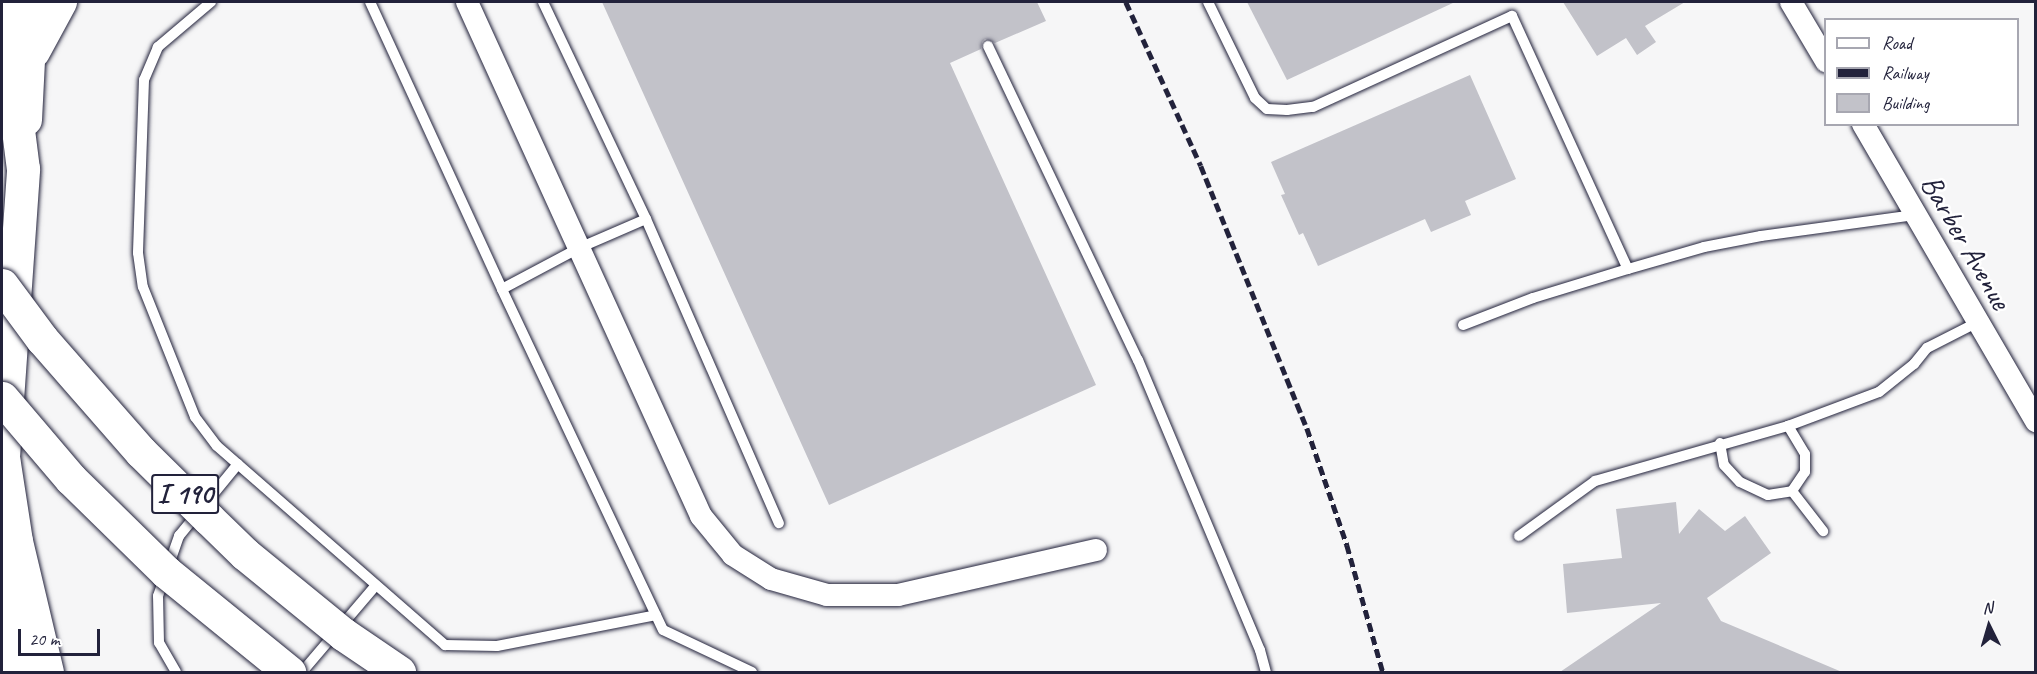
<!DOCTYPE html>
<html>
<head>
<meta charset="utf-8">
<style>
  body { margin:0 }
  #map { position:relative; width:2037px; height:674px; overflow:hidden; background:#f6f6f7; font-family:Caveat,sans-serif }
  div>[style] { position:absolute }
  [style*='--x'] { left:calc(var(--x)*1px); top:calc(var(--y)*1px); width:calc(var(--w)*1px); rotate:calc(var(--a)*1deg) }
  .building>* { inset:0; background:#c2c2c9 }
  .roads { filter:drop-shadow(0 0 2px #22223b) drop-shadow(0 0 2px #22223b) }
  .lane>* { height:10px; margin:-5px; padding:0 5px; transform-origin:5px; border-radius:5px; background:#fff }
  .street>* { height:22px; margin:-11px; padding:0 11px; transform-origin:11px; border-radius:11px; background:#fff }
  .secondary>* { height:32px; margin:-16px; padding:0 16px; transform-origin:16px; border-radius:16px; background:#fff }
  .primary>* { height:33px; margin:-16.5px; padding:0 16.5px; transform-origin:16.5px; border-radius:16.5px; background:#fff }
  .highway>* { height:33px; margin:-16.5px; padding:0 16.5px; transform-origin:16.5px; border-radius:16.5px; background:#fff }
  .rail>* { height:4.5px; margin-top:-2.25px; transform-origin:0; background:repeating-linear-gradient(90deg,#22223b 0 9px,transparent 0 13.5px) }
  .bridges { filter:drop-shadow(0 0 2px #22223b) drop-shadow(0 0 2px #22223b) }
  .highway-bridge>* { height:33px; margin:-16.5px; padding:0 16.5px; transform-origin:16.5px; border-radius:16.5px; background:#fff }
  span { translate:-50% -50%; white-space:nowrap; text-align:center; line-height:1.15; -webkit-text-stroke:5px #fff; paint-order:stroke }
  .shield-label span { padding:2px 4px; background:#fff; border:2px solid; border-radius:4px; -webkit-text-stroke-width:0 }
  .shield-label { font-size:28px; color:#22223b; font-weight:700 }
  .street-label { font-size:30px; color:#22223b }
  .frame { position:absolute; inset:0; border:3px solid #22223b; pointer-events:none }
  .legend { position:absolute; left:1824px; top:18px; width:195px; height:108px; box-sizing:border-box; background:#fff; border:2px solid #a7a7b1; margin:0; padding:8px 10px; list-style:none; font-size:18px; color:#22223b }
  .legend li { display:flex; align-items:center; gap:12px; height:30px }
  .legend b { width:30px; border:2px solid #a7a7b1 }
  .north { position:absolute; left:1959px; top:596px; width:60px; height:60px; -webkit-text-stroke:4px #fff; paint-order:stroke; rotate:355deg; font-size:16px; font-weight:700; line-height:24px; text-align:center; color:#22223b }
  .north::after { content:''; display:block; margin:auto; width:21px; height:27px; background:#22223b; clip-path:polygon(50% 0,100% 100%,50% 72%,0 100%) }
  .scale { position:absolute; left:18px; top:629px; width:82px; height:27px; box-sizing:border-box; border:3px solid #22223b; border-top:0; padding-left:8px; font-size:18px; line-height:21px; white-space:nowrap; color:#22223b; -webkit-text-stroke:4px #fff; paint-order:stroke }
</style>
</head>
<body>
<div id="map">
  <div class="building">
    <i style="clip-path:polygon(602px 2px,1037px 2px,1046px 21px,995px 43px,985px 39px,982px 42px,981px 49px,950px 63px,1096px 385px,829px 505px)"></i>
    <i style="clip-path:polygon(1247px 2px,1455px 2px,1287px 80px)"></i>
    <i style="clip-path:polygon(1563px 2px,1685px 2px,1645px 26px,1656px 42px,1637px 55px,1626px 38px,1597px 56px)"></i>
    <i style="clip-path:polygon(1470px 75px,1516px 179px,1465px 201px,1471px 215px,1431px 232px,1425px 219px,1318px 266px,1303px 233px,1299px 235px,1281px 195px,1285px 194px,1271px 162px)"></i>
    <i style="clip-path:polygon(1676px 502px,1679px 534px,1699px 509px,1725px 531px,1745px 516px,1771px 553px,1707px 598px,1721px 621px,1842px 672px,1560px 672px,1661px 603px,1567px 613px,1563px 564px,1622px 558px,1616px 509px)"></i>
  </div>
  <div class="roads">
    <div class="lane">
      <i style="--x:211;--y:2;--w:70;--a:139.7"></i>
      <i style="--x:158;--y:47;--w:36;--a:113"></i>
      <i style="--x:144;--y:80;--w:173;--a:92"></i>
      <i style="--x:138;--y:253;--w:34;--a:82"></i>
      <i style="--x:143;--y:287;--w:140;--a:68.2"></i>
      <i style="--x:195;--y:417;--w:36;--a:53"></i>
      <i style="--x:217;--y:446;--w:303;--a:41.1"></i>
      <i style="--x:445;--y:645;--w:52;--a:1.1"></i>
      <i style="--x:497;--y:646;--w:162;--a:-11"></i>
      <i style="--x:370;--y:2;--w:316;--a:65.3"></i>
      <i style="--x:543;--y:2;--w:240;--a:64.6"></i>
      <i style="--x:1208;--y:2;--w:107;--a:63.9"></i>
      <i style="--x:1255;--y:98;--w:16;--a:43"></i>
      <i style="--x:1267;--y:109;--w:20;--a:3"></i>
      <i style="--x:1287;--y:110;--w:26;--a:-7"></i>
      <i style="--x:1313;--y:107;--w:219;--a:-24.6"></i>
      <i style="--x:1512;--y:16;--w:278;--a:65.4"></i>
      <i style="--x:1628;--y:269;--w:79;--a:-16.1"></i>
      <i style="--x:1704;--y:247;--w:58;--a:-10.9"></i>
      <i style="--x:1761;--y:236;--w:155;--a:-7.8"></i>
      <i style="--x:988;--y:46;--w:348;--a:64.5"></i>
      <i style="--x:1138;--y:360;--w:315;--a:67.2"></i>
      <i style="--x:1260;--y:650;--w:23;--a:75"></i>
      <i style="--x:1463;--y:325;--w:75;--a:-21.1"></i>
      <i style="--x:1533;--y:298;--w:99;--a:-17"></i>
      <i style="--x:1720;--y:443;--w:22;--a:80"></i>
      <i style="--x:1724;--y:465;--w:23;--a:47"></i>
      <i style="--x:1740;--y:482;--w:31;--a:25"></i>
      <i style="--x:1768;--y:495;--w:24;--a:-9"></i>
      <i style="--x:1792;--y:491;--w:23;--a:-56"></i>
      <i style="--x:1805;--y:472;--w:18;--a:-90"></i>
      <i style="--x:1805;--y:454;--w:33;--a:-121"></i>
      <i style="--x:1792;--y:491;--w:51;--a:52.2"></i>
      <i style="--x:1519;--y:536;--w:94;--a:-35.9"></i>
      <i style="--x:1595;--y:481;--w:201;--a:-15.9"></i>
      <i style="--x:1788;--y:426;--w:97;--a:-20.5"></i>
      <i style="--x:1879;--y:392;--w:45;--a:-38.7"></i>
      <i style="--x:1914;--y:364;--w:21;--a:-51"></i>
      <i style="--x:1927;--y:348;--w:57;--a:-27"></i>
      <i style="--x:176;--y:672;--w:34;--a:-120"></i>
      <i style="--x:159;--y:643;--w:47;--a:-91.2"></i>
      <i style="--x:158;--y:596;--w:64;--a:-70.7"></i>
      <i style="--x:179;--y:536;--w:93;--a:-50.7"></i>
      <i style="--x:302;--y:672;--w:114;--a:-49.6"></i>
      <i style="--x:752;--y:672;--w:98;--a:-154.7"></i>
      <i style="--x:663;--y:630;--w:377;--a:-115.3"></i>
      <i style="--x:502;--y:289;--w:87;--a:-28"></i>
      <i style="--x:579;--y:248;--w:73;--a:-23.4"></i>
      <i style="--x:646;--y:219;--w:332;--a:66.4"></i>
    </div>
    <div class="street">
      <i style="--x:467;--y:2;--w:565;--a:65.52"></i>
      <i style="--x:701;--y:516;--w:50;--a:50.6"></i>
      <i style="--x:733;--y:555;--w:45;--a:32.3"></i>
      <i style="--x:771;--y:579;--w:58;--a:15.9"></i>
      <i style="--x:827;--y:595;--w:71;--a:0"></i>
      <i style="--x:898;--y:595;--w:203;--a:-12.8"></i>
      <i style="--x:1791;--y:2;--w:69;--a:59.3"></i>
      <i style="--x:1863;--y:124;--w:344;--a:59.8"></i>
    </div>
    <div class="secondary">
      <i style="--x:34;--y:52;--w:57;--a:-61.6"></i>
      <i style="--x:26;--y:120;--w:118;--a:-87.1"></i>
    </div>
    <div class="primary">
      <i style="--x:16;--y:672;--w:97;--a:-95.9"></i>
      <i style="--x:6;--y:576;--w:119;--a:-91.4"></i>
      <i style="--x:3;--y:457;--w:289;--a:-86"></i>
    </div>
    <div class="highway">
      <i style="--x:2;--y:3;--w:167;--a:82.8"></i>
      <i style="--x:3;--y:457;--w:85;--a:81.2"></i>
      <i style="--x:16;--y:541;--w:135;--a:76.7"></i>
    </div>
  </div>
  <div class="rail">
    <i style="--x:1126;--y:2;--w:180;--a:65.4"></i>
    <i style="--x:1201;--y:166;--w:283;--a:68"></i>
    <i style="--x:1307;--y:428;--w:124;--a:71.1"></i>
    <i style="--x:1347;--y:545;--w:132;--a:74.2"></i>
  </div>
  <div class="bridges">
    <div class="highway-bridge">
      <i style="--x:2;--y:285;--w:67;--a:53.5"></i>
      <i style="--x:42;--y:339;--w:150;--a:48.8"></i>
      <i style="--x:141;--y:452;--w:95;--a:44.6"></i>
      <i style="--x:209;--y:519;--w:50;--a:44.2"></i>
      <i style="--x:245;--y:554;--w:127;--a:39.2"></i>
      <i style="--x:343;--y:634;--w:68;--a:34.2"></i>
      <i style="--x:2;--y:398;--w:106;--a:49.6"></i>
      <i style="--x:71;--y:479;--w:133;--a:44.4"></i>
      <i style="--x:166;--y:572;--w:159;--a:39.1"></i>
    </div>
  </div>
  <div class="shield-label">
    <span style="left:185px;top:494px">I 190</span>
  </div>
  <div class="street-label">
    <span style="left:1966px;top:242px;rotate:60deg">Barber Avenue</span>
  </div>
  <div class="frame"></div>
  <ul class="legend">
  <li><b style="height:8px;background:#fff"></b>Road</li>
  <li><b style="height:8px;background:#22223b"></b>Railway</li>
  <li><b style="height:16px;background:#c2c2c9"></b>Building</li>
  </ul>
  <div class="north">N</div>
  <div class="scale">20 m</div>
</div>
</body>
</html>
